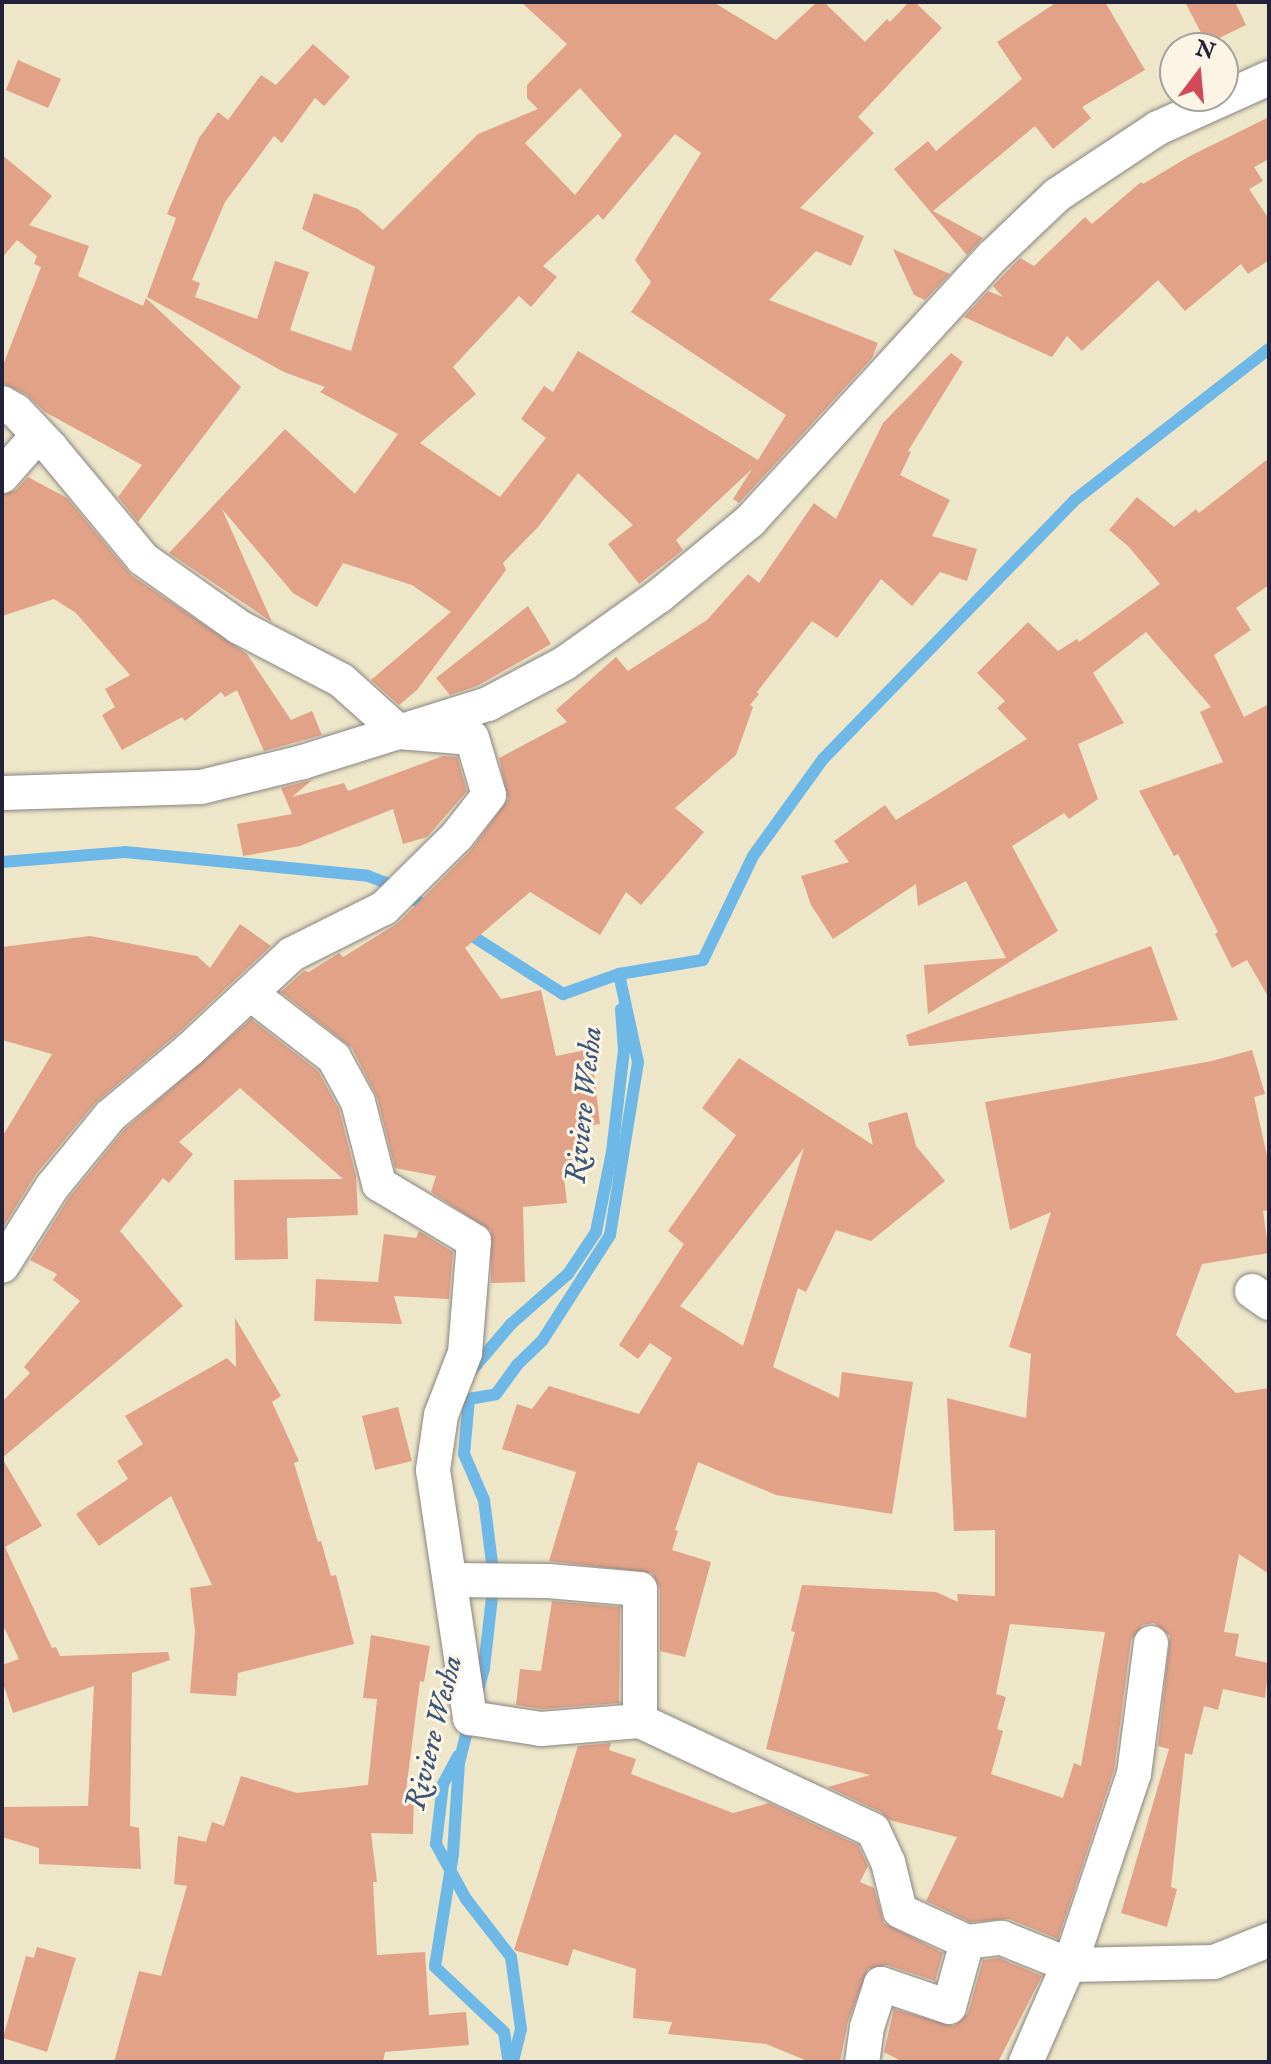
<!DOCTYPE html>
<html>
<head>
<meta charset="utf-8">
<style>
  body { margin:0 }
  #map { position:relative; width:1271px; height:2064px; overflow:hidden; background:#ede6c8; font-family:"IM FELL English",serif }
  div>[style] { position:absolute }
  [style*='--x'] { left:calc(var(--x)*1px); top:calc(var(--y)*1px); width:calc(var(--w)*1px); rotate:calc(var(--a)*1deg) }
  .stream>* { height:12px; margin:-6px; padding:0 6px; transform-origin:6px; border-radius:6px; background:#6db8e6 }
  .building>* { inset:0; background:#e2a288 }
  .roads { filter:drop-shadow(0 0 2px #888482) drop-shadow(0 0 2px #888482) }
  .minor>* { height:34px; margin:-17px; padding:0 17px; transform-origin:17px; border-radius:17px; background:#fff }
  span { translate:-50% -50%; white-space:nowrap; text-align:center; line-height:1.15; -webkit-text-stroke:6px #fcf5e5; paint-order:stroke }
  .water-label { font-size:30px; color:#3c5677; font-style:italic }
  .frame { position:absolute; inset:0; border:4px solid #22223b; pointer-events:none }
  .north { position:absolute; left:1159px; top:32px; width:80px; height:80px; box-sizing:border-box; background:#fcf5e5; border:2px solid #a5a1a1; border-radius:50%; rotate:16deg; font-size:22px; font-weight:700; line-height:32px; text-align:center; color:#22223b }
  .north::after { content:''; display:block; margin:auto; width:28px; height:36px; background:#d1495b; clip-path:polygon(50% 0,100% 100%,50% 72%,0 100%) }
</style>
</head>
<body>
<div id="map">
  <div class="stream">
    <i style="--x:2;--y:862;--w:123;--a:-4.6"></i>
    <i style="--x:125;--y:852;--w:244;--a:5.6"></i>
    <i style="--x:368;--y:876;--w:30;--a:21"></i>
    <i style="--x:396;--y:887;--w:42;--a:33.3"></i>
    <i style="--x:463;--y:930;--w:119;--a:32.6"></i>
    <i style="--x:563;--y:994;--w:59;--a:-19.7"></i>
    <i style="--x:619;--y:974;--w:85;--a:-9.5"></i>
    <i style="--x:703;--y:960;--w:115;--a:-64.3"></i>
    <i style="--x:753;--y:856;--w:120;--a:-54.2"></i>
    <i style="--x:823;--y:759;--w:363;--a:-45.8"></i>
    <i style="--x:1076;--y:499;--w:244;--a:-37.9"></i>
    <i style="--x:471;--y:1371;--w:62;--a:-49.6"></i>
    <i style="--x:511;--y:1324;--w:76;--a:-41.3"></i>
    <i style="--x:568;--y:1274;--w:50;--a:-56.3"></i>
    <i style="--x:596;--y:1232;--w:82;--a:-78.7"></i>
    <i style="--x:612;--y:1152;--w:103;--a:-83.3"></i>
    <i style="--x:624;--y:1050;--w:41;--a:-94.2"></i>
    <i style="--x:477;--y:1693;--w:26;--a:-74"></i>
    <i style="--x:484;--y:1668;--w:90;--a:-83.6"></i>
    <i style="--x:494;--y:1579;--w:80;--a:-97.2"></i>
    <i style="--x:484;--y:1500;--w:50;--a:-113.5"></i>
    <i style="--x:464;--y:1454;--w:55;--a:-84.8"></i>
    <i style="--x:469;--y:1399;--w:27;--a:-10"></i>
    <i style="--x:496;--y:1394;--w:36;--a:-54"></i>
    <i style="--x:517;--y:1365;--w:35;--a:-44"></i>
    <i style="--x:542;--y:1341;--w:126;--a:-57.3"></i>
    <i style="--x:610;--y:1235;--w:175;--a:-80.8"></i>
    <i style="--x:638;--y:1062;--w:90;--a:-102.2"></i>
    <i style="--x:470;--y:1719;--w:45;--a:104"></i>
    <i style="--x:459;--y:1763;--w:91;--a:93.8"></i>
    <i style="--x:453;--y:1854;--w:114;--a:99.1"></i>
    <i style="--x:435;--y:1967;--w:95;--a:43.3"></i>
    <i style="--x:504;--y:2032;--w:30;--a:81"></i>
    <i style="--x:458;--y:1756;--w:32;--a:118"></i>
    <i style="--x:443;--y:1784;--w:60;--a:96.7"></i>
    <i style="--x:436;--y:1844;--w:63;--a:61.4"></i>
    <i style="--x:466;--y:1899;--w:73;--a:52.2"></i>
    <i style="--x:511;--y:1957;--w:73;--a:82.1"></i>
    <i style="--x:521;--y:2029;--w:34;--a:104"></i>
  </div>
  <div class="building">
    <i style="clip-path:polygon(evenodd,521px 2px,713px 2px,776px 40px,817px 2px,824px 2px,865px 42px,887px 19px,890px 22px,909px 2px,915px 2px,942px 28px,858px 117px,874px 133px,800px 208px,864px 236px,851px 266px,816px 251px,769px 300px,878px 343px,872px 358px,739px 503px,733px 499px,752px 469px,676px 540px,683px 550px,639px 584px,608px 544px,633px 525px,578px 473px,539px 526px,503px 563px,506px 570px,417px 690px,399px 705px,371px 680px,451px 612px,412px 585px,343px 563px,317px 607px,293px 593px,222px 509px,272px 622px,169px 553px,285px 429px,355px 494px,398px 434px,320px 392px,325px 387px,284px 372px,147px 297px,176px 218px,167px 214px,199px 138px,218px 112px,228px 120px,261px 75px,276px 85px,313px 44px,350px 77px,324px 106px,315px 98px,282px 143px,274px 136px,225px 202px,192px 280px,200px 283px,195px 297px,257px 319px,275px 261px,309px 272px,290px 330px,351px 351px,375px 267px,302px 229px,314px 193px,358px 209px,383px 230px,478px 134px,538px 109px,527px 98px,527px 85px,567px 44px,521px 2px,580px 88px,622px 135px,575px 195px,525px 143px,580px 88px,521px 2px,675px 134px,701px 153px,635px 260px,651px 282px,631px 312px,786px 415px,758px 460px,578px 351px,553px 392px,544px 386px,521px 419px,546px 438px,500px 497px,420px 443px,476px 394px,453px 367px,519px 296px,531px 307px,557px 277px,543px 266px,598px 214px,603px 220px,675px 134px)"></i>
    <i style="clip-path:polygon(1057px 2px,1105px 2px,1145px 70px,1082px 107px,1091px 118px,1053px 149px,1035px 126px,933px 211px,983px 238px,967px 255px,894px 169px,928px 141px,936px 151px,1022px 79px,997px 42px)"></i>
    <i style="clip-path:polygon(1185px 2px,1235px 2px,1246px 25px,1207px 44px)"></i>
    <i style="clip-path:polygon(18px 60px,61px 79px,48px 108px,6px 90px)"></i>
    <i style="clip-path:polygon(1269px 117px,1269px 159px,1254px 167px,1263px 181px,1249px 189px,1269px 219px,1269px 260px,1248px 274px,1241px 264px,1185px 311px,1158px 280px,1082px 351px,1067px 336px,1052px 357px,964px 317px,988px 291px,1003px 297px,993px 286px,1020px 258px,1034px 266px,1085px 217px,1092px 224px,1141px 182px,1143px 184px,1190px 156px)"></i>
    <i style="clip-path:polygon(2px 155px,52px 196px,29px 225px,89px 246px,78px 276px,143px 306px,146px 298px,241px 387px,138px 522px,118px 497px,142px 465px,45px 412px,26px 394px,2px 383px,2px 368px,41px 267px,34px 264px,37px 256px,17px 240px,2px 258px)"></i>
    <i style="clip-path:polygon(893px 249px,950px 274px,925px 300px,914px 295px)"></i>
    <i style="clip-path:polygon(951px 353px,963px 362px,908px 451px,911px 452px,900px 475px,950px 500px,932px 536px,977px 549px,967px 581px,940px 572px,912px 606px,881px 579px,837px 638px,812px 621px,757px 692px,759px 694px,750px 705px,753px 707px,736px 755px,675px 808px,704px 832px,641px 905px,626px 892px,600px 935px,530px 892px,465px 948px,501px 999px,541px 990px,556px 1056px,591px 1049px,600px 1124px,584px 1126px,585px 1170px,563px 1171px,567px 1203px,523px 1207px,525px 1282px,491px 1283px,491px 1231px,431px 1192px,436px 1176px,395px 1168px,377px 1097px,352px 1048px,281px 992px,304px 971px,309px 972px,339px 953px,343px 957px,398px 923px,471px 850px,508px 799px,499px 758px,567px 722px,556px 710px,616px 657px,628px 671px,707px 620px,748px 574px,759px 583px,814px 503px,836px 519px,883px 423px)"></i>
    <i style="clip-path:polygon(1269px 458px,1269px 585px,1236px 608px,1251px 630px,1214px 655px,1244px 717px,1269px 704px,1269px 998px,1247px 960px,1232px 968px,1215px 934px,1218px 932px,1178px 854px,1174px 856px,1139px 791px,1223px 762px,1200px 712px,1211px 707px,1146px 632px,1093px 673px,1124px 723px,1078px 744px,1098px 799px,1069px 819px,1064px 813px,1012px 846px,1058px 931px,928px 1014px,924px 965px,1006px 958px,966px 881px,918px 906px,916px 884px,833px 939px,811px 905px,801px 876px,849px 862px,834px 841px,885px 805px,896px 820px,1027px 739px,997px 708px,1005px 701px,977px 673px,1028px 622px,1058px 651px,1077px 639px,1079px 642px,1160px 584px,1128px 546px,1109px 530px,1137px 497px,1174px 527px,1196px 509px,1199px 513px)"></i>
    <i style="clip-path:polygon(28px 477px,67px 498px,131px 575px,247px 654px,291px 720px,312px 711px,322px 735px,264px 751px,237px 690px,225px 697px,221px 692px,185px 721px,182px 717px,122px 750px,102px 715px,115px 707px,105px 689px,130px 675px,76px 613px,54px 599px,2px 616px,2px 495px,16px 490px)"></i>
    <i style="clip-path:polygon(528px 606px,551px 644px,477px 686px,450px 695px,436px 678px)"></i>
    <i style="clip-path:polygon(443px 756px,457px 757px,467px 791px,427px 837px,403px 844px,393px 809px,300px 846px,243px 856px,237px 824px,292px 814px,281px 788px,312px 780px,292px 797px,344px 783px,348px 791px)"></i>
    <i style="clip-path:polygon(240px 924px,271px 946px,176px 1035px,95px 1103px,36px 1174px,2px 1229px,2px 1137px,52px 1054px,2px 1040px,2px 947px,90px 936px,197px 956px,210px 968px)"></i>
    <i style="clip-path:polygon(1151px 946px,1178px 1020px,909px 1046px,906px 1035px)"></i>
    <i style="clip-path:polygon(251px 1019px,318px 1071px,339px 1109px,356px 1176px,358px 1215px,287px 1218px,288px 1259px,235px 1260px,234px 1180px,343px 1179px,240px 1088px,179px 1142px,193px 1154px,169px 1183px,163px 1178px,120px 1231px,183px 1306px,2px 1458px,42px 1526px,5px 1547px,52px 1648px,56px 1647px,60px 1656px,168px 1652px,170px 1660px,132px 1673px,130px 1826px,139px 1828px,141px 1869px,39px 1864px,39px 1848px,2px 1837px,2px 1807px,88px 1806px,94px 1686px,13px 1713px,2px 1680px,2px 1665px,19px 1659px,2px 1623px,2px 1402px,30px 1373px,24px 1367px,80px 1301px,53px 1280px,57px 1274px,30px 1260px,68px 1199px,124px 1130px)"></i>
    <i style="clip-path:polygon(evenodd,1252px 1050px,1265px 1094px,1254px 1097px,1269px 1165px,1269px 1210px,1263px 1211px,1269px 1253px,1202px 1264px,1176px 1335px,1236px 1393px,1269px 1388px,1269px 1574px,1239px 1554px,1224px 1632px,1239px 1634px,1235px 1656px,1269px 1663px,1265px 1698px,1223px 1689px,1218px 1710px,1204px 1706px,1192px 1755px,1185px 1753px,1171px 1887px,1177px 1889px,1167px 1927px,1121px 1913px,1169px 1749px,1158px 1746px,1170px 1636px,1154px 1623px,1143px 1625px,1131px 1640px,1114px 1770px,1058px 1939px,1009px 1919px,970px 1922px,926px 1901px,957px 1837px,889px 1820px,881px 1812px,828px 1787px,870px 1775px,766px 1749px,795px 1632px,791px 1631px,802px 1585px,936px 1592px,958px 1602px,957px 1594px,995px 1596px,995px 1530px,954px 1531px,947px 1398px,1026px 1418px,1031px 1354px,1009px 1347px,1051px 1212px,1010px 1230px,985px 1102px,1212px 1061px,1252px 1050px,1010px 1624px,1105px 1632px,1081px 1766px,1074px 1763px,1063px 1798px,991px 1774px,1003px 1731px,997px 1729px,1006px 1697px,996px 1694px,1010px 1624px)"></i>
    <i style="clip-path:polygon(evenodd,739px 1058px,873px 1145px,868px 1123px,907px 1112px,916px 1146px,945px 1181px,871px 1241px,836px 1230px,806px 1292px,798px 1288px,773px 1367px,839px 1398px,842px 1372px,913px 1382px,892px 1514px,776px 1495px,698px 1462px,675px 1530px,678px 1531px,672px 1550px,711px 1562px,685px 1657px,660px 1651px,660px 1589px,652px 1573px,549px 1561px,576px 1472px,502px 1449px,517px 1404px,532px 1409px,549px 1386px,639px 1414px,672px 1358px,650px 1343px,638px 1359px,619px 1345px,684px 1244px,668px 1231px,736px 1135px,702px 1108px,739px 1058px,804px 1148px,743px 1346px,680px 1306px,804px 1148px)"></i>
    <i style="clip-path:polygon(419px 1231px,453px 1252px,449px 1299px,394px 1296px,402px 1324px,314px 1321px,316px 1279px,378px 1282px,384px 1234px,416px 1238px)"></i>
    <i style="clip-path:polygon(235px 1318px,281px 1396px,272px 1402px,299px 1461px,294px 1463px,318px 1542px,321px 1541px,331px 1576px,336px 1575px,354px 1644px,238px 1673px,236px 1696px,190px 1693px,195px 1631px,190px 1588px,212px 1585px,171px 1496px,99px 1546px,76px 1514px,128px 1479px,117px 1461px,143px 1444px,125px 1416px,227px 1358px,236px 1367px)"></i>
    <i style="clip-path:polygon(398px 1407px,412px 1461px,375px 1470px,362px 1416px)"></i>
    <i style="clip-path:polygon(552px 1601px,620px 1607px,619px 1703px,542px 1709px,516px 1705px,520px 1669px,541px 1671px)"></i>
    <i style="clip-path:polygon(371px 1635px,430px 1646px,424px 1682px,420px 1681px,406px 1791px,414px 1791px,413px 1834px,371px 1833px,377px 1882px,373px 1882px,377px 1955px,425px 1952px,429px 2015px,466px 2012px,469px 2045px,385px 2052px,383px 2062px,114px 2062px,139px 1971px,161px 1976px,187px 1886px,174px 1884px,178px 1836px,206px 1842px,212px 1822px,224px 1826px,241px 1776px,297px 1793px,368px 1785px,377px 1699px,363px 1698px)"></i>
    <i style="clip-path:polygon(611px 1743px,609px 1750px,636px 1759px,631px 1774px,733px 1813px,769px 1803px,858px 1845px,868px 1866px,860px 1882px,874px 1888px,884px 1923px,943px 1953px,935px 1981px,887px 1965px,868px 1969px,848px 2021px,840px 2062px,810px 2062px,766px 2044px,668px 2034px,672px 2022px,633px 2018px,636px 1969px,573px 1949px,568px 1966px,514px 1950px,578px 1746px)"></i>
    <i style="clip-path:polygon(37px 1947px,76px 1958px,47px 2052px,3px 2038px,26px 1956px,34px 1958px)"></i>
    <i style="clip-path:polygon(999px 1958px,1042px 1976px,998px 2062px,903px 2062px,884px 2052px,894px 2009px,954px 2026px,968px 2013px,983px 1960px)"></i>
  </div>
  <div class="roads">
    <div class="minor">
      <i style="--x:2;--y:403;--w:16;--a:30"></i>
      <i style="--x:16;--y:411;--w:51;--a:46.6"></i>
      <i style="--x:51;--y:448;--w:144;--a:50.3"></i>
      <i style="--x:143;--y:559;--w:118;--a:35.3"></i>
      <i style="--x:239;--y:627;--w:115;--a:27.5"></i>
      <i style="--x:341;--y:680;--w:78;--a:41.9"></i>
      <i style="--x:399;--y:732;--w:73;--a:4.7"></i>
      <i style="--x:472;--y:738;--w:59;--a:73.4"></i>
      <i style="--x:489;--y:795;--w:52;--a:128"></i>
      <i style="--x:457;--y:836;--w:103;--a:135.4"></i>
      <i style="--x:384;--y:908;--w:103;--a:153.4"></i>
      <i style="--x:292;--y:954;--w:141;--a:137"></i>
      <i style="--x:189;--y:1050;--w:103;--a:140.1"></i>
      <i style="--x:110;--y:1116;--w:92;--a:129.2"></i>
      <i style="--x:52;--y:1187;--w:93;--a:122.3"></i>
      <i style="--x:2;--y:476;--w:55;--a:-48.7"></i>
      <i style="--x:2;--y:793;--w:199;--a:-1.7"></i>
      <i style="--x:201;--y:787;--w:105;--a:-13.8"></i>
      <i style="--x:303;--y:762;--w:194;--a:-17.4"></i>
      <i style="--x:488;--y:704;--w:87;--a:-28"></i>
      <i style="--x:565;--y:663;--w:115;--a:-35.5"></i>
      <i style="--x:659;--y:596;--w:118;--a:-39.5"></i>
      <i style="--x:750;--y:521;--w:358;--a:-47.5"></i>
      <i style="--x:992;--y:257;--w:90;--a:-43.6"></i>
      <i style="--x:1057;--y:195;--w:121;--a:-33.6"></i>
      <i style="--x:1158;--y:128;--w:122;--a:-24.2"></i>
      <i style="--x:251;--y:994;--w:105;--a:37.6"></i>
      <i style="--x:334;--y:1058;--w:50;--a:61.4"></i>
      <i style="--x:358;--y:1102;--w:85;--a:75.6"></i>
      <i style="--x:379;--y:1184;--w:111;--a:31"></i>
      <i style="--x:474;--y:1241;--w:112;--a:94.6"></i>
      <i style="--x:465;--y:1353;--w:66;--a:111.2"></i>
      <i style="--x:441;--y:1415;--w:56;--a:98.3"></i>
      <i style="--x:433;--y:1470;--w:251;--a:81.5"></i>
      <i style="--x:470;--y:1718;--w:72;--a:8.8"></i>
      <i style="--x:541;--y:1729;--w:99;--a:-4.6"></i>
      <i style="--x:1252;--y:1291;--w:21;--a:35"></i>
      <i style="--x:451;--y:1580;--w:97;--a:0.6"></i>
      <i style="--x:548;--y:1581;--w:92;--a:5"></i>
      <i style="--x:640;--y:1589;--w:132;--a:90"></i>
      <i style="--x:640;--y:1721;--w:257;--a:25.1"></i>
      <i style="--x:873;--y:1830;--w:35;--a:65"></i>
      <i style="--x:888;--y:1862;--w:50;--a:76.2"></i>
      <i style="--x:900;--y:1911;--w:74;--a:24.8"></i>
      <i style="--x:967;--y:1942;--w:67;--a:105.5"></i>
      <i style="--x:949;--y:2007;--w:72;--a:-161.3"></i>
      <i style="--x:881;--y:1984;--w:45;--a:108"></i>
      <i style="--x:867;--y:2027;--w:35;--a:98"></i>
      <i style="--x:967;--y:1942;--w:35;--a:-7"></i>
      <i style="--x:1002;--y:1938;--w:72;--a:21.9"></i>
      <i style="--x:1069;--y:1965;--w:145;--a:-1.2"></i>
      <i style="--x:1214;--y:1962;--w:59;--a:-21.8"></i>
      <i style="--x:1026;--y:2062;--w:122;--a:-66.4"></i>
      <i style="--x:1075;--y:1950;--w:186;--a:-71.5"></i>
      <i style="--x:1134;--y:1774;--w:132;--a:-82.6"></i>
    </div>
  </div>
  <div class="water-label">
    <span style="left:585px;top:1105px;rotate:-84deg">Riviere Wesha</span>
    <span style="left:435px;top:1733px;rotate:-76deg">Riviere Wesha</span>
  </div>
  <div class="frame"></div>
  <div class="north">N</div>
</div>
</body>
</html>
